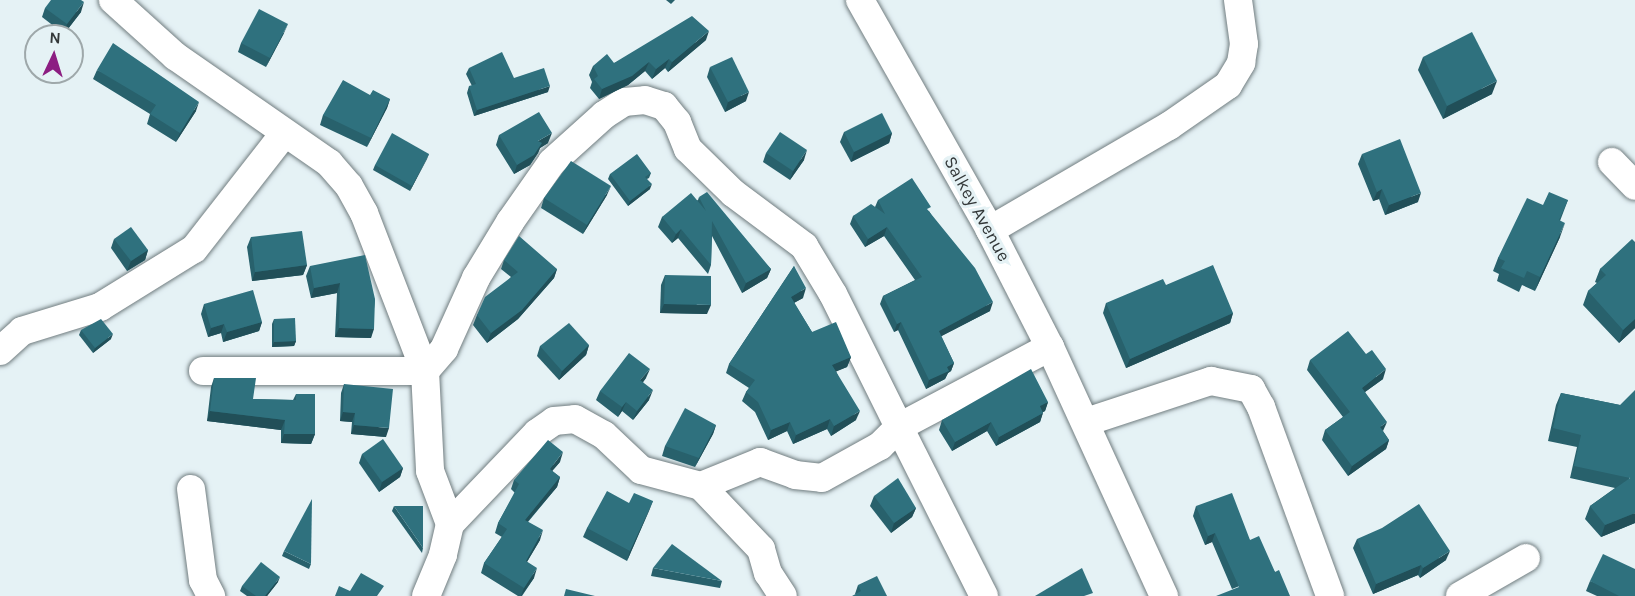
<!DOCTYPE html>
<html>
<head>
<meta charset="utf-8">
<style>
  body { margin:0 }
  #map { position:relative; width:1635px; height:596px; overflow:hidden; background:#e5f2f5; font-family:Karla,sans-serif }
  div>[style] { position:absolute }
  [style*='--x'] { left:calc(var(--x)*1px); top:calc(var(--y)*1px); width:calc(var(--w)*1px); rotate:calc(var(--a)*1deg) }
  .roads { filter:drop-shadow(0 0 2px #717d80) drop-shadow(0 0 2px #717d80) }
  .minor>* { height:28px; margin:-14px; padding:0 14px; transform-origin:14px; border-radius:14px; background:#fff }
  .wall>* { inset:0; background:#28616c }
  .shaded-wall>* { inset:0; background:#214f58 }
  .building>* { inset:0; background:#2f717e }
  span { translate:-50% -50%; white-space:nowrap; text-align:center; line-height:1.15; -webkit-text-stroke:6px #e5f2f5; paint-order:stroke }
  .street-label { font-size:18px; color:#333839 }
  .north { position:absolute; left:24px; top:24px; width:60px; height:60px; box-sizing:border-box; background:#e5f2f5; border:2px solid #9ea8aa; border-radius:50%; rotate:4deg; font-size:16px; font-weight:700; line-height:24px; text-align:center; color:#333839 }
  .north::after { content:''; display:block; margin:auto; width:21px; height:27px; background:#8c1e82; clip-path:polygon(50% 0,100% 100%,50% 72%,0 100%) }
</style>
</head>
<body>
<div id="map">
  <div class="roads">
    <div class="minor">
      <i style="--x:113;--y:0;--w:84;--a:42.1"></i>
      <i style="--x:175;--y:56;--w:188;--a:34.8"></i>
      <i style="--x:329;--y:163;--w:30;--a:49"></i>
      <i style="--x:349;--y:186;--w:31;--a:61"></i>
      <i style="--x:364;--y:213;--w:169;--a:68.9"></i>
      <i style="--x:425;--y:371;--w:100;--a:87.1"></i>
      <i style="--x:430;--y:471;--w:57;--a:69.3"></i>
      <i style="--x:450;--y:524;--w:32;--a:103"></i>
      <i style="--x:443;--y:555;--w:44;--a:112.5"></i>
      <i style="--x:860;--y:0;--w:264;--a:60.5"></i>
      <i style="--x:990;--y:230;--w:131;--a:62.9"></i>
      <i style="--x:1050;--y:347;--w:274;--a:65.4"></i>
      <i style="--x:1612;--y:162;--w:33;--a:46"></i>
      <i style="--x:990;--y:230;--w:207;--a:-30.2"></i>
      <i style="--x:1169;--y:126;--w:72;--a:-34.8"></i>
      <i style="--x:1228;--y:85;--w:26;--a:-59"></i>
      <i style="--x:1241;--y:63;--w:19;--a:-81"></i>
      <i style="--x:1244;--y:44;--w:44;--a:-97.8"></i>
      <i style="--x:0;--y:351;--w:30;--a:-42"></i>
      <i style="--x:22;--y:331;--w:82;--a:-17.1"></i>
      <i style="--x:100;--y:307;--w:110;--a:-31.7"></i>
      <i style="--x:194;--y:249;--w:146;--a:-52"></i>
      <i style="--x:203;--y:371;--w:222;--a:0"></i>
      <i style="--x:425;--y:371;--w:29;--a:-49"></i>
      <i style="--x:444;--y:349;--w:78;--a:-65.7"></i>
      <i style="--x:476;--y:278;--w:66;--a:-58.7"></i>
      <i style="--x:510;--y:222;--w:73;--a:-55"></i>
      <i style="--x:552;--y:162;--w:70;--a:-42.1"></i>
      <i style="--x:604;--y:115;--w:24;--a:-33"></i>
      <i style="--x:624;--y:102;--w:21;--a:-5"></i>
      <i style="--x:645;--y:100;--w:20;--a:18"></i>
      <i style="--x:664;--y:106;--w:21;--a:51"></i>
      <i style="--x:677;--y:122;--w:29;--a:68"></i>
      <i style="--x:688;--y:149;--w:63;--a:44.4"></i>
      <i style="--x:733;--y:193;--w:89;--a:36.7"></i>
      <i style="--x:804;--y:246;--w:56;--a:58.9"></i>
      <i style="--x:833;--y:294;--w:148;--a:63.6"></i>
      <i style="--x:899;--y:427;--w:171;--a:-27.9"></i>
      <i style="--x:1086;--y:422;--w:132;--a:-18.2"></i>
      <i style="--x:1211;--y:381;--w:41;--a:11.3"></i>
      <i style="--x:1251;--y:389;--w:21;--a:61"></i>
      <i style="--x:1261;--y:407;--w:201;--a:69.9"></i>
      <i style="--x:701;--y:486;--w:64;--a:-22.1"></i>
      <i style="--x:760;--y:462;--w:37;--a:20"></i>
      <i style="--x:795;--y:475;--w:27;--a:6"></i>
      <i style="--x:822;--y:478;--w:66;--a:-28.9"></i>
      <i style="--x:880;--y:446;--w:27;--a:-45"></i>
      <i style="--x:899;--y:427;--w:189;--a:63.3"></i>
      <i style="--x:191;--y:489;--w:92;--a:82.5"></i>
      <i style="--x:203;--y:580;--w:18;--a:63"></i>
      <i style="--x:450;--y:524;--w:126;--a:-46.3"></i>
      <i style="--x:537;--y:433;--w:21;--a:-35"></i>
      <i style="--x:554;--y:421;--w:21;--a:-5"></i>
      <i style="--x:575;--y:419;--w:33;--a:29"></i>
      <i style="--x:604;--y:435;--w:51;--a:43.4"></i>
      <i style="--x:641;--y:470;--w:62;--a:14.9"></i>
      <i style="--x:701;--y:486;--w:87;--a:46.4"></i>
      <i style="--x:761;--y:549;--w:25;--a:74"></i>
      <i style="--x:768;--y:573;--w:27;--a:57"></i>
      <i style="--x:1460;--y:596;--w:76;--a:-29.9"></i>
    </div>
  </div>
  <div class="wall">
    <i style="clip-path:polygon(666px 0,675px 0,671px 4px)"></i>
    <i style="clip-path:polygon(45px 8px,81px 12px,64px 34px,42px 17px)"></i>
    <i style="clip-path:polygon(284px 33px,266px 67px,238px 52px,241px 43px)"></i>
    <i style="clip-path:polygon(706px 40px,668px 72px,665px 68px,652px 79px,645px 71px,628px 85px,599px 99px,590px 88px,592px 82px,589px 75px,593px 66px,614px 63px)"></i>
    <i style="clip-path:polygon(1423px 57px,1492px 94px,1443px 119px,1418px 70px)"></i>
    <i style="clip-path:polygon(710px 67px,746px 101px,725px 112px,707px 77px)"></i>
    <i style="clip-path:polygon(469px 68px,548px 92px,474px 116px,467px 93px,469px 86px,472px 86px,466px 74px)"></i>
    <i style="clip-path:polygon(97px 70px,196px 111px,176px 142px,147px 124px,150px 114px,93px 79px)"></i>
    <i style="clip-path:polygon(370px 95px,390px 99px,387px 108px,367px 147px,320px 125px,323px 115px)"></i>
    <i style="clip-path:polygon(844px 132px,892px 133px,889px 143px,851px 162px,840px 142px)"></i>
    <i style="clip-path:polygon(499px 135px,548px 143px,540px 148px,538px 153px,530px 165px,514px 174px,496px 145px)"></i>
    <i style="clip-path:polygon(766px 153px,804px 160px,790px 180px,763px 162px)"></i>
    <i style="clip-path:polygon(429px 154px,410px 191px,373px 170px,375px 165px)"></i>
    <i style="clip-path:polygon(1362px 154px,1418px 202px,1385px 215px,1379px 199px,1373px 201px,1358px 164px)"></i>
    <i style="clip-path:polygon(651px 173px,649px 178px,647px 179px,650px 189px,628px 206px,608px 179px,610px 174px)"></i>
    <i style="clip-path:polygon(607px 195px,583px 234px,541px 208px,544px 198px)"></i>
    <i style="clip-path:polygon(699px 197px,771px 269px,767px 278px,742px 293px,712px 236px,711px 265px,708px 274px,678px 238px,672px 243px,658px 227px,662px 217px,698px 200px)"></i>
    <i style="clip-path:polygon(878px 200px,929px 211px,990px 311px,941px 336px,954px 363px,951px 371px,948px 373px,945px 379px,926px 389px,898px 330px,894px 332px,880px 304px,883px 296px,915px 280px,884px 236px,865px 247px,850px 224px,853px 216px,875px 207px)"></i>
    <i style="clip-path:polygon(1568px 200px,1560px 221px,1560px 237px,1535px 291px,1522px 285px,1519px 292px,1497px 281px,1499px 274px,1493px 271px,1498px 258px,1543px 205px)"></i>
    <i style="clip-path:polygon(251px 237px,307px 265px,303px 275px,252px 281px,247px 247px)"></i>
    <i style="clip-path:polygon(114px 239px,148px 250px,145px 260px,127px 271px,111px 248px)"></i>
    <i style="clip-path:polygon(1635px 242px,1635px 328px,1619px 343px,1583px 305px,1588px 291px,1597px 283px,1595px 282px,1600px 269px)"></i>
    <i style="clip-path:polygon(504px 260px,557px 269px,554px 278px,518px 319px,487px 343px,473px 325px,477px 315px,511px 277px,501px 269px)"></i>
    <i style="clip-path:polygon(310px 266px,375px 299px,371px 338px,335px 337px,337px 293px,311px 298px,306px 276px)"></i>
    <i style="clip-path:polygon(794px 266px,803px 298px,794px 303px,812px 332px,851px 357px,847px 367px,836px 371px,856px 420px,831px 436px,827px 429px,793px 444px,787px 431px,768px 440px,755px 412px,742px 401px,746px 392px,749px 388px,726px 373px,729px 364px)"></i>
    <i style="clip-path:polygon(665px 275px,707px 314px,660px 313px,661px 285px)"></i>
    <i style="clip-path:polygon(1106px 303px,1233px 313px,1230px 323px,1126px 368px,1103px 313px)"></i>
    <i style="clip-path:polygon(204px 304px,262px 322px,259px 331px,223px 342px,221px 333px,208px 337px,201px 314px)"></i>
    <i style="clip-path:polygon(274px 319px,296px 341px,294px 346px,272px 347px,272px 324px)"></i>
    <i style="clip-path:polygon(81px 330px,111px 339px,93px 353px,79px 335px)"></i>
    <i style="clip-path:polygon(589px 345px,586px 355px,559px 380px,537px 356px,540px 346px)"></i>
    <i style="clip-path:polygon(1310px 360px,1383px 379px,1365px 392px,1383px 431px,1389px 440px,1386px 449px,1348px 476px,1322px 440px,1325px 430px,1343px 417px,1307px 370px)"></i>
    <i style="clip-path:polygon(214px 378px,253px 399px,293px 400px,296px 394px,315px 434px,311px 444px,281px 443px,281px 430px,207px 421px,211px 387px)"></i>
    <i style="clip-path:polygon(646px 378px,643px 382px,649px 400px,633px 420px,622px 411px,618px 417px,596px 400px,600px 391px)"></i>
    <i style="clip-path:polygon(344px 384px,386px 437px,351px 434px,352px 422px,340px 421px,341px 393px)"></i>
    <i style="clip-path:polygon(1561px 393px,1620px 405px,1635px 523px,1601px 537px,1585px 519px,1590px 506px,1615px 488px,1570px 478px,1577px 447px,1548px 441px,1556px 405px)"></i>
    <i style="clip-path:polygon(1048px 402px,1045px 411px,1043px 412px,1040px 422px,996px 446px,987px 431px,952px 451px,939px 430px,942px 420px)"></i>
    <i style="clip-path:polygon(716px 425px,713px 434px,695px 467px,662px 456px,665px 446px)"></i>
    <i style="clip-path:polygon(362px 454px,403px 468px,400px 477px,379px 492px,359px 463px)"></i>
    <i style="clip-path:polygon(560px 462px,552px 471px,560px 477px,557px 487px,528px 522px,540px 540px,527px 562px,534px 578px,522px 596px,518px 596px,481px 573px,484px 563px,502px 537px,495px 533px,498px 523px,515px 493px,511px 489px,514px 480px)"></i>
    <i style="clip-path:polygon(874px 496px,916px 508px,912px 517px,891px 533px,870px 506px)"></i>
    <i style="clip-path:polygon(653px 501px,627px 561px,583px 537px,587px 528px,629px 503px)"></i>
    <i style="clip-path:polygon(394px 506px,423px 548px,422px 553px,392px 511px)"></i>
    <i style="clip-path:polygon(1196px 506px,1250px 540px,1275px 572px,1232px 589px,1212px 542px,1205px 545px,1193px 516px)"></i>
    <i style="clip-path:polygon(1357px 539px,1446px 560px,1420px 578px,1418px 575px,1373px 594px,1353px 548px)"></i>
    <i style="clip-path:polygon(284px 551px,311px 564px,309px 569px,282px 556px)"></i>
    <i style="clip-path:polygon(653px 568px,722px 581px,720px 588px,651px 576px)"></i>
    <i style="clip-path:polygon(1590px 581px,1635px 596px,1597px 596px,1586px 591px)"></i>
    <i style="clip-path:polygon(278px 582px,267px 596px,247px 596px,240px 591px,242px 586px)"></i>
    <i style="clip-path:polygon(858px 585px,887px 596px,855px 594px)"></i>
  </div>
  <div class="shaded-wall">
    <i style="clip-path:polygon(84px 2px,81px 12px,64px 34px,67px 24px)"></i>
    <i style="clip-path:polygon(288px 24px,284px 33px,266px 67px,270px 58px)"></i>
    <i style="clip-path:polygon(709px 31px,706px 40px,668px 72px,672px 62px)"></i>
    <i style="clip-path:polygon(669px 59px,665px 68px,652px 79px,656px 69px)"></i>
    <i style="clip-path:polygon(649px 62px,645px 71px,628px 85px,599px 99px,602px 89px)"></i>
    <i style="clip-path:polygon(1497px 81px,1492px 94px,1443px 119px,1447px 106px)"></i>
    <i style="clip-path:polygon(550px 86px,548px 92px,474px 116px,477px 110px)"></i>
    <i style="clip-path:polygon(749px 92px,746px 101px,725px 112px,728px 102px)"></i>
    <i style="clip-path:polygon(390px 99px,387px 108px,367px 147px,371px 138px)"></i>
    <i style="clip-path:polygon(199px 102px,196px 111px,176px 142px,180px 133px)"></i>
    <i style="clip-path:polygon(552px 133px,548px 143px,540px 148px,538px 153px,530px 165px,514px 174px,517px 165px,538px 141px)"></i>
    <i style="clip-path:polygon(892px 133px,889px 143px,851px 162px,854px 152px)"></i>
    <i style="clip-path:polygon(807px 150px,804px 160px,790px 180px,793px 171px)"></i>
    <i style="clip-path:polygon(429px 154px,427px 159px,410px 191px,412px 186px)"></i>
    <i style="clip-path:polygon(652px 184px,650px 189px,628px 206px,630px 201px)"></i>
    <i style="clip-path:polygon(611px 186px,607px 195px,583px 234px,587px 225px)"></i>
    <i style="clip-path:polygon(1382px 189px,1379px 199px,1373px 201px,1377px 192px)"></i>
    <i style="clip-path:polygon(1421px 193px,1418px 202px,1385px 215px,1389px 205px)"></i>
    <i style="clip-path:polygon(1565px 223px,1560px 237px,1535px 291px,1540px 277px)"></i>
    <i style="clip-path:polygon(887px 227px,884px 236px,865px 247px,868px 239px)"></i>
    <i style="clip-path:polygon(681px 229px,678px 238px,672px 243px,676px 234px)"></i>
    <i style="clip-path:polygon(148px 250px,145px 260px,127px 271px,131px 261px)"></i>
    <i style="clip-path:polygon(307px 265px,303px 275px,252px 281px,255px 272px)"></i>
    <i style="clip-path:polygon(557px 269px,554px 278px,518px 319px,487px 343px,491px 333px)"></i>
    <i style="clip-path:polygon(771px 269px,767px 278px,742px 293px,746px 283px)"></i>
    <i style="clip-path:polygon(340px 283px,337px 293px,311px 298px,314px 288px)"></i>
    <i style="clip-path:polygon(806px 288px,803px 298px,788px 306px,791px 297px)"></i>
    <i style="clip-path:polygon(993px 302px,990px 311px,936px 339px,939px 331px)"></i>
    <i style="clip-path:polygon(664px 304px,711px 305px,707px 314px,660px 313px)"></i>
    <i style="clip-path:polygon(1233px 313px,1230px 323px,1126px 368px,1130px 359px)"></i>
    <i style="clip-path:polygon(1635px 319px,1635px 328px,1619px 343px,1623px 330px)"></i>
    <i style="clip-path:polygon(262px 322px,259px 331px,223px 342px,227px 332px)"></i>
    <i style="clip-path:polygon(901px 322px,898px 330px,894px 332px,897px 324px)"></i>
    <i style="clip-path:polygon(224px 324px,221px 333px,208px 337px,211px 328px)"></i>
    <i style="clip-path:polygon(339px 328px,374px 329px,371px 338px,335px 337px)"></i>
    <i style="clip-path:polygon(113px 334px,111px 339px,93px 353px,95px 348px)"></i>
    <i style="clip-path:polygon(296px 341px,294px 346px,272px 347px,274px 342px)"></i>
    <i style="clip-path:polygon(589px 345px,586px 355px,559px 380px,562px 371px)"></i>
    <i style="clip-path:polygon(851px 357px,847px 367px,828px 375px,832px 365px)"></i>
    <i style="clip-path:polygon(954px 363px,951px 371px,948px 373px,945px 379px,926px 389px,929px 380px,947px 367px)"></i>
    <i style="clip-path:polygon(650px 369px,646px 378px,637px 390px,640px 380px)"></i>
    <i style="clip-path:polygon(1386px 369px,1383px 379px,1358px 397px,1362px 388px)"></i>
    <i style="clip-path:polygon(653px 390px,649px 400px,633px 420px,637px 411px)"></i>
    <i style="clip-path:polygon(626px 402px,622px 411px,618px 417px,622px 407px)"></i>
    <i style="clip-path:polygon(1048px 402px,1045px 411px,1037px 415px,1040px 406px)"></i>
    <i style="clip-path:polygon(210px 411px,285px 420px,281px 430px,207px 421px)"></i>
    <i style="clip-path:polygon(860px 411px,856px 420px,831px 436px,834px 426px)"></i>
    <i style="clip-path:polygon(343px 412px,355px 413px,352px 422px,340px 421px)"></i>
    <i style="clip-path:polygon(1043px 413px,1040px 422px,996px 446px,999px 437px)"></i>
    <i style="clip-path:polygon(830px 419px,827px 429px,793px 444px,796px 435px)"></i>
    <i style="clip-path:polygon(790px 422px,787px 431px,768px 440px,771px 430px)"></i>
    <i style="clip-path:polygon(991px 422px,987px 431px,952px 451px,955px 442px)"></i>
    <i style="clip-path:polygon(1387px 422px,1383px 431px,1380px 427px)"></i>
    <i style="clip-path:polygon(354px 425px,389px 428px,386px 437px,351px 434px)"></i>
    <i style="clip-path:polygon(716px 425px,713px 434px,695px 467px,699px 458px)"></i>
    <i style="clip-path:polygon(284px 434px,315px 434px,311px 444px,281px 443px)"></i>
    <i style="clip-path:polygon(1389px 440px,1386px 449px,1348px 476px,1352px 466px)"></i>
    <i style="clip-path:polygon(563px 452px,560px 462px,546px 478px,550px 469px)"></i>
    <i style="clip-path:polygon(403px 468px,400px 477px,379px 492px,382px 482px)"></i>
    <i style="clip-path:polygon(560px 477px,557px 487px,521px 529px,525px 520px)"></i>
    <i style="clip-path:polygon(653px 501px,649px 511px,627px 561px,630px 551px)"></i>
    <i style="clip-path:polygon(916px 508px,912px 517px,891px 533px,894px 523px)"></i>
    <i style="clip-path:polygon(1635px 513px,1635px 523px,1601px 537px,1605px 525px)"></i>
    <i style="clip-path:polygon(543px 530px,540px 540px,522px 570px,526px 561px)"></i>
    <i style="clip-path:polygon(1215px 533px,1212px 542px,1205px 545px,1208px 536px)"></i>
    <i style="clip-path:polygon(1450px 551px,1446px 560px,1420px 578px,1423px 568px)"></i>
    <i style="clip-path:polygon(1421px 565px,1418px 575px,1373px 594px,1376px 584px)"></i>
    <i style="clip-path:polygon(537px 568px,534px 578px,521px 596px,524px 588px)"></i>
    <i style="clip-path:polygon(280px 577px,278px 582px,267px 596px,265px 596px)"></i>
  </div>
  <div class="building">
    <i style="clip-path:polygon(51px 0,81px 0,84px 2px,67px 24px,45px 8px)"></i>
    <i style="clip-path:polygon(259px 9px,288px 24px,270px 58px,241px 43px)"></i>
    <i style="clip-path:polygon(692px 16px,709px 31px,672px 62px,669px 59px,656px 69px,649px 62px,632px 76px,602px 89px,594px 79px,598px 76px,593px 66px,607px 54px,614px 63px)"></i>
    <i style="clip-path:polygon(1472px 32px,1497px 81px,1447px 106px,1423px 57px)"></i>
    <i style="clip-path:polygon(113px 43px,199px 102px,180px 133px,150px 114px,156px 105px,97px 70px)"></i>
    <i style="clip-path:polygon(502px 52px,514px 78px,544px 68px,550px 86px,477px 110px,469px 86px,476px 84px,469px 68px)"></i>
    <i style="clip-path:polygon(732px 57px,749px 92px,728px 102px,710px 67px)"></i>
    <i style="clip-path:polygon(343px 80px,370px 95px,373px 90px,390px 99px,371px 138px,323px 115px)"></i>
    <i style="clip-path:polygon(539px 112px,552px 133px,538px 141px,542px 143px,534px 155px,517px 165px,499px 135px)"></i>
    <i style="clip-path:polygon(882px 113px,892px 133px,854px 152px,844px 132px)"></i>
    <i style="clip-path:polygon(780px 132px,807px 150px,793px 171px,766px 153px)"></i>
    <i style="clip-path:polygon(392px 133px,429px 154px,412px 186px,375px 165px)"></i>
    <i style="clip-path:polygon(1400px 139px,1421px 193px,1389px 205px,1382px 189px,1377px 192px,1362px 154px)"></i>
    <i style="clip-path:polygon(637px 154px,651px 173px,645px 177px,652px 184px,630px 201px,610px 174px)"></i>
    <i style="clip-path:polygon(571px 161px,611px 186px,587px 225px,544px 198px)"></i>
    <i style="clip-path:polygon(912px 178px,931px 207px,927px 209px,975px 268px,993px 302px,939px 331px,954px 363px,947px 367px,949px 371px,929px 380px,901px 322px,897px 324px,883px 296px,922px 277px,887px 227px,868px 239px,853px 216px,871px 204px,885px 214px,878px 200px)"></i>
    <i style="clip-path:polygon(707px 192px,771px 269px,746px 283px,712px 221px,711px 265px,681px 229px,676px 234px,662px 217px,691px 193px,706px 211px,699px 197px)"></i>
    <i style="clip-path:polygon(1549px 192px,1568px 200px,1559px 220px,1565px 223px,1540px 277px,1527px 271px,1524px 278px,1501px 268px,1505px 261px,1498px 258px,1527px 198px,1543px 205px)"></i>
    <i style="clip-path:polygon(131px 227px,148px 250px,131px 261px,114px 239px)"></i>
    <i style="clip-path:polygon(302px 231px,307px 265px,255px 272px,251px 237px)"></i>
    <i style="clip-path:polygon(519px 236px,557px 269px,522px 310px,491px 333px,477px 315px,485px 297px,518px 272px,504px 260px)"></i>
    <i style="clip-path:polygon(1632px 239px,1635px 242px,1635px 319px,1623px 330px,1588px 291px,1606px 275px,1600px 269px)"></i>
    <i style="clip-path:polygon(365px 255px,375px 299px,374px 329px,339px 328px,340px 283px,314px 288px,310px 266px)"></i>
    <i style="clip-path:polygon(1213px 265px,1233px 313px,1130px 359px,1106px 303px,1163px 279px,1166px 285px)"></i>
    <i style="clip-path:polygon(794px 266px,806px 288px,791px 297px,812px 332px,836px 322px,851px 357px,832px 365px,860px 411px,834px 426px,830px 419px,796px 435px,790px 422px,771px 430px,758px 402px,746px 392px,755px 380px,729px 364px)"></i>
    <i style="clip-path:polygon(665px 275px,711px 276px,711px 305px,664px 304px)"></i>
    <i style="clip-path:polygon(253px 290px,262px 322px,227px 332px,224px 324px,211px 328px,204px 304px)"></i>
    <i style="clip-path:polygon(295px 318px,296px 341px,274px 342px,274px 319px)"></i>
    <i style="clip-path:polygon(101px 319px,113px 334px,95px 348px,81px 330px)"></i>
    <i style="clip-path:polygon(569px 323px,589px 345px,562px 371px,540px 346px)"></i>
    <i style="clip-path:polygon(1348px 331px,1366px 354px,1372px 350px,1386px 369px,1362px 388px,1387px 422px,1380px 427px,1389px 440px,1352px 466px,1325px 430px,1350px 412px,1310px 360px)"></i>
    <i style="clip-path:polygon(629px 353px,650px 369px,640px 380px,653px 390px,637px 411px,626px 402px,622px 407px,600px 391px)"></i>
    <i style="clip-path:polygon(1031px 369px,1048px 402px,1040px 406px,1043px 413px,999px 437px,991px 422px,955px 442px,942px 420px)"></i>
    <i style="clip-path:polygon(214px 378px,256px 378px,253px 399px,296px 400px,296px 394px,315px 394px,315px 434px,284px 434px,285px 420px,210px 411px)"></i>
    <i style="clip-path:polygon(344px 384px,393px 389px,389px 428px,354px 425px,355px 413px,343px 412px)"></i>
    <i style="clip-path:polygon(1635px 390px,1635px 513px,1605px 525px,1590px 506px,1630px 478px,1574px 466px,1581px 435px,1553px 428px,1561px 393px,1620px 405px)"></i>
    <i style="clip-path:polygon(685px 408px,716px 425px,699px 458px,665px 446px)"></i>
    <i style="clip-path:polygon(383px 439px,403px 468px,382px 482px,362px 454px)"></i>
    <i style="clip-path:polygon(548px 440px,563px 452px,550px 469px,560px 477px,525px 520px,543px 530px,526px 561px,537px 568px,524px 588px,484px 563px,507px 529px,498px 523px,519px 484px,514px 480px)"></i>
    <i style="clip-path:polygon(898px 478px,916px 508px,894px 523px,874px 496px)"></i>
    <i style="clip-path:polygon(607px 491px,629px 503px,634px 493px,653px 501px,630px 551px,587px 528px)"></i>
    <i style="clip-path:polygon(1232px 493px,1250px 540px,1259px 536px,1275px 572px,1279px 570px,1290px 596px,1216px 596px,1239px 587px,1215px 533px,1208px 536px,1196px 506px)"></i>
    <i style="clip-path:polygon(312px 499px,311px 564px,284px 551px)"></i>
    <i style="clip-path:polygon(1419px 504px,1450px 551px,1423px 568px,1421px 565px,1376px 584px,1357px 539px,1382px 528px)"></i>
    <i style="clip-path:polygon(394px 506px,423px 506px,423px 548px)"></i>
    <i style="clip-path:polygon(672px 544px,722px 581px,653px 568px)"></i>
    <i style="clip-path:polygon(1603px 554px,1635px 569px,1635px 596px,1619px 596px,1590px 581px)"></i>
    <i style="clip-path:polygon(261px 562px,280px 577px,265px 596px,256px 596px,242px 586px)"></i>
    <i style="clip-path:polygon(1082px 568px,1093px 593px,1084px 596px,1035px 596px)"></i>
    <i style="clip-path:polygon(361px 573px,384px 586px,377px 596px,335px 596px,339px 586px,350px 591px)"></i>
    <i style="clip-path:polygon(877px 576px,887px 596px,852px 596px,861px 591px,858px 585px)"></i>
    <i style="clip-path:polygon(566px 589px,595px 596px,564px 596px)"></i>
  </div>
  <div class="street-label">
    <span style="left:977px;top:209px;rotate:61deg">Salkey Avenue</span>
  </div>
  <div class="north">N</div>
</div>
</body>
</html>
